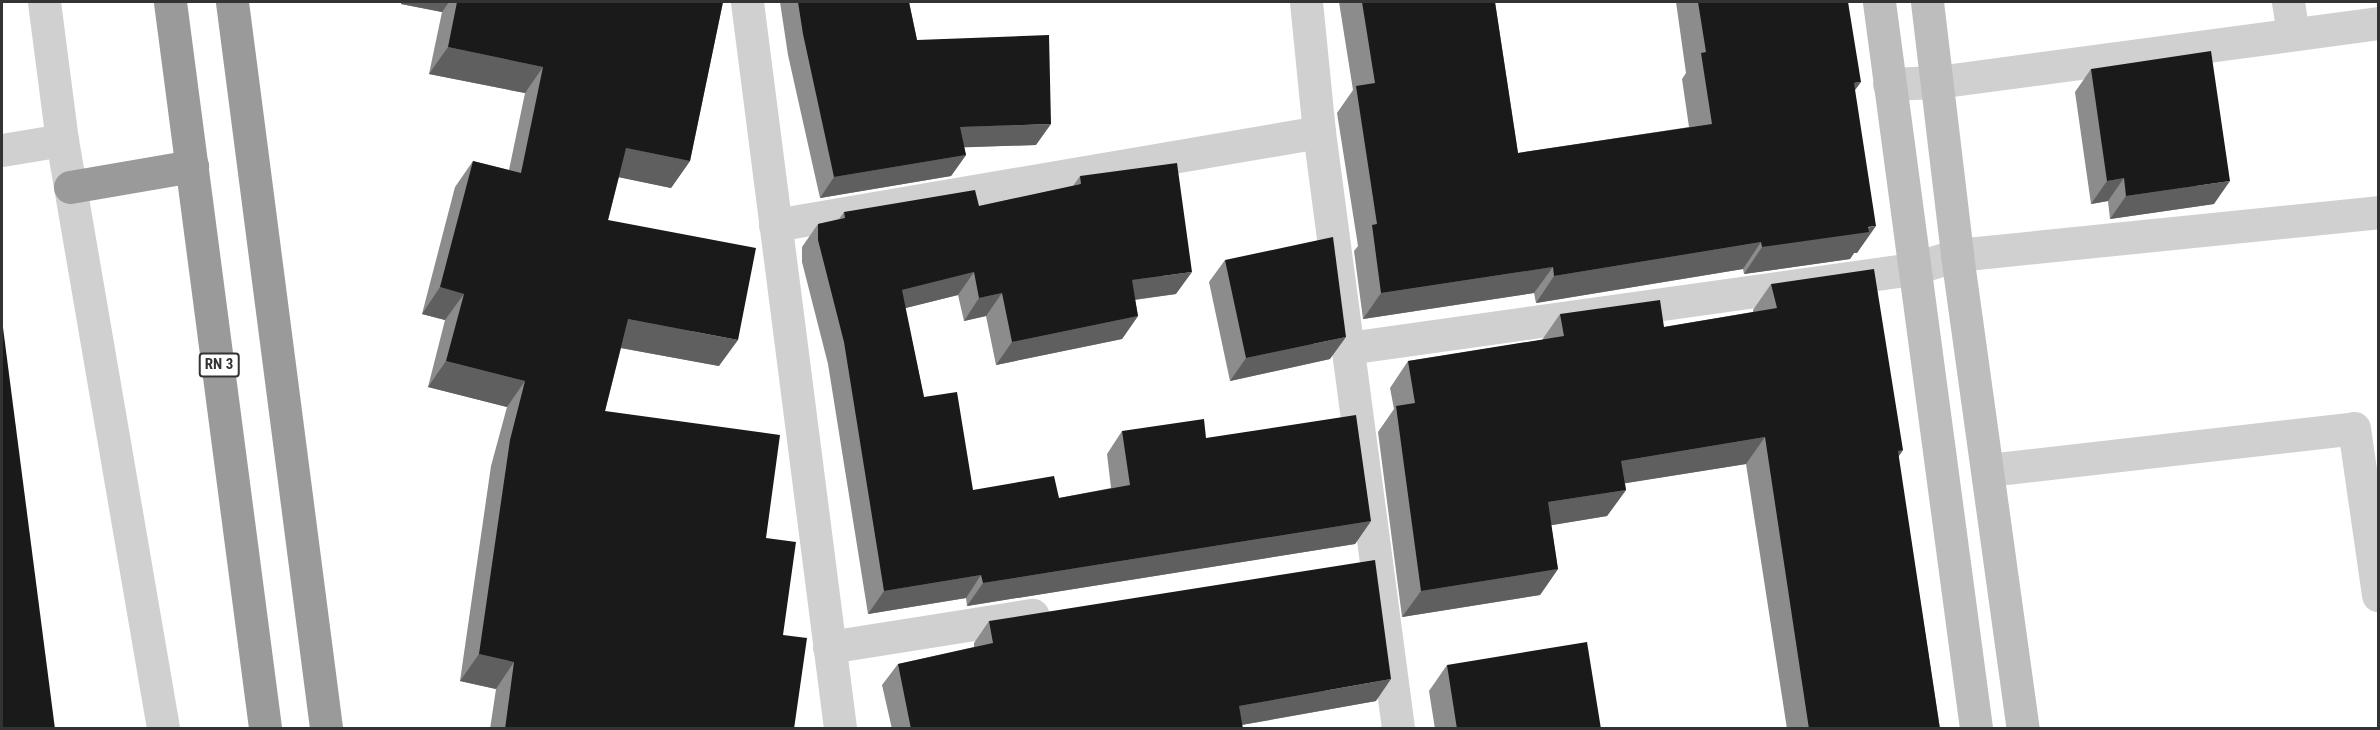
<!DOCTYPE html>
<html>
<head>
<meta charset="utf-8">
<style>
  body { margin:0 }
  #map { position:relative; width:2380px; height:730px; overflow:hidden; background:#fff; font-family:"Roboto Condensed",sans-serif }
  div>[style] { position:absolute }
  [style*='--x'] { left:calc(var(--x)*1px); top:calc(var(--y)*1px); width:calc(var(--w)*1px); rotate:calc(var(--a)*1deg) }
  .street>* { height:33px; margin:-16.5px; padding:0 16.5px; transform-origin:16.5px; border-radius:16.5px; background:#d0d0d0 }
  .secondary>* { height:33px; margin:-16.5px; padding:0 16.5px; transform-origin:16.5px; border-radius:16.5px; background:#bdbdbd }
  .highway>* { height:33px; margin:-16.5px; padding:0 16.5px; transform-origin:16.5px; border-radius:16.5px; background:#9a9a9a }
  .wall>* { inset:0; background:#8c8c8c }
  .shaded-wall>* { inset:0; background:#5f5f5f }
  .building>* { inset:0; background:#1a1a1a }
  span { translate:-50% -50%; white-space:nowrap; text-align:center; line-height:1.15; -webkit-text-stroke:6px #fff; paint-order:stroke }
  .shield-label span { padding:2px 4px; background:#fff; border:2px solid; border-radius:4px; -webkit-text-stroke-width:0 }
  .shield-label { font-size:15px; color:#333; font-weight:700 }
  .frame { position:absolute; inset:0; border:3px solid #333; pointer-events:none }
</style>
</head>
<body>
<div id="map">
  <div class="street">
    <i style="--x:44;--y:2;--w:139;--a:82.6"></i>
    <i style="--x:62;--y:140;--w:597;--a:80.25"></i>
    <i style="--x:747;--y:2;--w:732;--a:82.7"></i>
    <i style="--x:1306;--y:2;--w:131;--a:84.3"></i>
    <i style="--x:1319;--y:132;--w:601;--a:82.45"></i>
    <i style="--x:2288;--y:2;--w:32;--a:81"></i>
    <i style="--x:1889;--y:84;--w:48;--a:-2.4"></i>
    <i style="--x:1937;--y:82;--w:445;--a:-7.6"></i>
    <i style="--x:2;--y:150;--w:61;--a:-9.5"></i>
    <i style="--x:775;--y:225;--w:552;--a:-9.7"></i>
    <i style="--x:1348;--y:348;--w:570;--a:-7.97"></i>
    <i style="--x:1912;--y:269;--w:47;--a:-17.3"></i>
    <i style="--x:1957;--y:255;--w:423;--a:-5.8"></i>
    <i style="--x:1988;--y:470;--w:368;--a:-6.5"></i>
    <i style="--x:2354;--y:428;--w:169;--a:81.8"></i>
    <i style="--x:829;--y:647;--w:206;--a:-9"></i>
  </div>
  <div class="secondary">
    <i style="--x:1879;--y:2;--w:732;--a:82.39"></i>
    <i style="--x:1927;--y:2;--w:255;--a:83.2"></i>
    <i style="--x:1957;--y:255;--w:478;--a:82.1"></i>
  </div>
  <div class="highway">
    <i style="--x:170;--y:2;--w:732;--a:82.54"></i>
    <i style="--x:232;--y:2;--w:732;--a:82.62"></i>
    <i style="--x:70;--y:187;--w:124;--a:-9.8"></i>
  </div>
  <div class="wall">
    <i style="clip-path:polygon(401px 2px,723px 2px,690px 161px,671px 188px,619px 177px,608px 220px,719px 366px,621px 348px,605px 411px,766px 538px,783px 635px,794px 729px,490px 729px,496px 689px,460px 681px,491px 466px,507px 407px,428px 387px,445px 320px,422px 314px,455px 187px,473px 161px,509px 170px,525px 93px,429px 74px,442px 12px,401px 4px)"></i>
    <i style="clip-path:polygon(780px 2px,909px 2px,917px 40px,1036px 145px,964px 147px,966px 155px,951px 176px,820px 198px,788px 55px)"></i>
    <i style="clip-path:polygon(1339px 2px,1495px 2px,1518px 153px,1689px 127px,1682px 79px,1686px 73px,1676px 2px,1848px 2px,1855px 90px,1857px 253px,1854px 253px,1850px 259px,1744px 274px,1743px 269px,1536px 303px,1534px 293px,1363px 319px,1354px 251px,1358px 246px,1337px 113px,1353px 90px)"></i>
    <i style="clip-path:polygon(2091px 69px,2214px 204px,2110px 219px,2108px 201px,2091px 204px,2075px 92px)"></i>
    <i style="clip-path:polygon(1080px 176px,1176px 294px,1135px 300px,1138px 316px,1122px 339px,996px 365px,986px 316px,964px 321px,958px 295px,905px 308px,924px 397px,973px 490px,1059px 498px,1111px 488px,1107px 454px,1122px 431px,1206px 438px,1371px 521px,1355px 544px,967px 606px,966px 598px,868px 614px,828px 364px,802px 262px,802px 247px,818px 224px,839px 219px,844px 212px,979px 206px,1073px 186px)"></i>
    <i style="clip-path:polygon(1225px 260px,1330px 359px,1230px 381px,1209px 282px)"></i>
    <i style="clip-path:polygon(1771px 284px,1903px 450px,1898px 457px,1940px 729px,1787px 729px,1746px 464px,1625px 483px,1626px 490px,1607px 516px,1551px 525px,1558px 569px,1540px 595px,1402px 617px,1378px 432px,1394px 409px,1390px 388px,1408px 361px,1542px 340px,1560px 314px,1664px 327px,1753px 312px,1753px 310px)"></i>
    <i style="clip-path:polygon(989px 621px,1376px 701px,1242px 725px,1243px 729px,892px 729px,882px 685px,898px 664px,974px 647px,974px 643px)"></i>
    <i style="clip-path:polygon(1447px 665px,1601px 729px,1435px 729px,1429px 691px)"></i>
  </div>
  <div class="shaded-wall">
    <i style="clip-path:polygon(403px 2px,449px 2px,442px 12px,401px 4px)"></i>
    <i style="clip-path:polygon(448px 47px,543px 67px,525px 93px,429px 74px)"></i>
    <i style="clip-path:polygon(1861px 82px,1842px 108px,1854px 83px)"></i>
    <i style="clip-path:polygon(1051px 124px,1036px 145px,945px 148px,960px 127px)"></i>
    <i style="clip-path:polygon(626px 148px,690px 161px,671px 188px,608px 175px)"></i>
    <i style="clip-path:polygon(966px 155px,951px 176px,820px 198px,834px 177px)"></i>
    <i style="clip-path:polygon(2124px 178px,2108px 201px,2091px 204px,2107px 181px)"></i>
    <i style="clip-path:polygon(2230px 181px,2214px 204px,2110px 219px,2126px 196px)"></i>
    <i style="clip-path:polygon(1876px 226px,1857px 253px,1854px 253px,1850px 259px,1744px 274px,1762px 247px)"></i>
    <i style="clip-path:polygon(1761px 242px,1743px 269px,1536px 303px,1554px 276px)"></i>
    <i style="clip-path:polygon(1553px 267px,1534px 293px,1363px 319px,1381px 293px)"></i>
    <i style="clip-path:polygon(974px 272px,958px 295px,886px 313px,902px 290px)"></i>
    <i style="clip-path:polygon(1192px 272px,1176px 294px,1116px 302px,1132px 280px)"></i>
    <i style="clip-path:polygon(440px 287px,464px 294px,445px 320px,422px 314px)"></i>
    <i style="clip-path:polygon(1002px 293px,986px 316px,964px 321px,979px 298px)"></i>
    <i style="clip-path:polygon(1138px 316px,1122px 339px,996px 365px,1012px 342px)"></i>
    <i style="clip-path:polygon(628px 319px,738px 340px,719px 366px,610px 346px)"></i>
    <i style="clip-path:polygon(1346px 337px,1330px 359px,1230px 381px,1246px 358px)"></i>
    <i style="clip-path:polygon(446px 361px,525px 381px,507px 407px,428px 387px)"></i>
    <i style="clip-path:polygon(1765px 437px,1746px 464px,1602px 487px,1621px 461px)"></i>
    <i style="clip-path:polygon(1903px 450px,1885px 476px,1898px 451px)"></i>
    <i style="clip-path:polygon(1626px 490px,1607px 516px,1529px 529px,1548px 502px)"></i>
    <i style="clip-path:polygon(1371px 521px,1355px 544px,967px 606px,983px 583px)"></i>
    <i style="clip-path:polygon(1558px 569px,1540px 595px,1402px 617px,1421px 591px)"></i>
    <i style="clip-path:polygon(981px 575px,966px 598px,868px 614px,884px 591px)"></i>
    <i style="clip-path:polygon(479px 654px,514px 662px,496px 689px,460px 681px)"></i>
    <i style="clip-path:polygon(1391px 679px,1376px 701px,1224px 728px,1239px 706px)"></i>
  </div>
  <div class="building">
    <i style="clip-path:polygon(457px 2px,723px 2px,690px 161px,626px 148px,608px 220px,756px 248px,738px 340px,628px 319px,605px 411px,780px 435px,766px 538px,796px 542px,783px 635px,807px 638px,794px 729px,505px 729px,514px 662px,479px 654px,510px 440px,525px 381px,446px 361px,464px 294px,440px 287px,473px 161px,521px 173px,543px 67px,448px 47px)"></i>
    <i style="clip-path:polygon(798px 2px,909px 2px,917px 40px,1049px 35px,1051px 124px,960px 127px,966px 155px,834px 177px,803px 34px)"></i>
    <i style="clip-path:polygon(1362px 2px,1495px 2px,1518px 153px,1712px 124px,1701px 53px,1706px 52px,1698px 2px,1848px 2px,1861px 82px,1854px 83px,1876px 226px,1868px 227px,1869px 232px,1762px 247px,1761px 242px,1554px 276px,1553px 267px,1381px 293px,1372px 225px,1377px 224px,1356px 86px,1375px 83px)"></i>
    <i style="clip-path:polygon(2211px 51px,2230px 181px,2126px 196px,2124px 178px,2107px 181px,2091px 69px)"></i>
    <i style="clip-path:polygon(1177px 163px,1192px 272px,1132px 280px,1138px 316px,1012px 342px,1002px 293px,979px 298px,974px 272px,902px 290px,924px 397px,957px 392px,973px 490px,1054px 476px,1059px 498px,1130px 485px,1122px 431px,1204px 419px,1206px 438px,1356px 415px,1371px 521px,983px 583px,981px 575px,884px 591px,844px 342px,818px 240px,818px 224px,845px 218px,844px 212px,975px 190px,979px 206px,1081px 184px,1080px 176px)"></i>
    <i style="clip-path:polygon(1333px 237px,1346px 337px,1246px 358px,1225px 260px)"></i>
    <i style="clip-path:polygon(1874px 269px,1903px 450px,1898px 451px,1940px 729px,1809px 729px,1765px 437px,1621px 461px,1626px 490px,1548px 502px,1558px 569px,1421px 591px,1396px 406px,1415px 403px,1408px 361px,1564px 336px,1560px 314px,1660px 300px,1664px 327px,1777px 308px,1771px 284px)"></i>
    <i style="clip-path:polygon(2px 320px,55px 729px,2px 729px)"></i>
    <i style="clip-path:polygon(1375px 560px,1391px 679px,1239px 706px,1243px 729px,911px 729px,898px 664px,993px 643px,989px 621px)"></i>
    <i style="clip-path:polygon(1587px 642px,1601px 729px,1457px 729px,1447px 665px)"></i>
  </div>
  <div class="shield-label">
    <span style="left:219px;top:365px">RN 3</span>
  </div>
  <div class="frame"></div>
</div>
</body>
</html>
